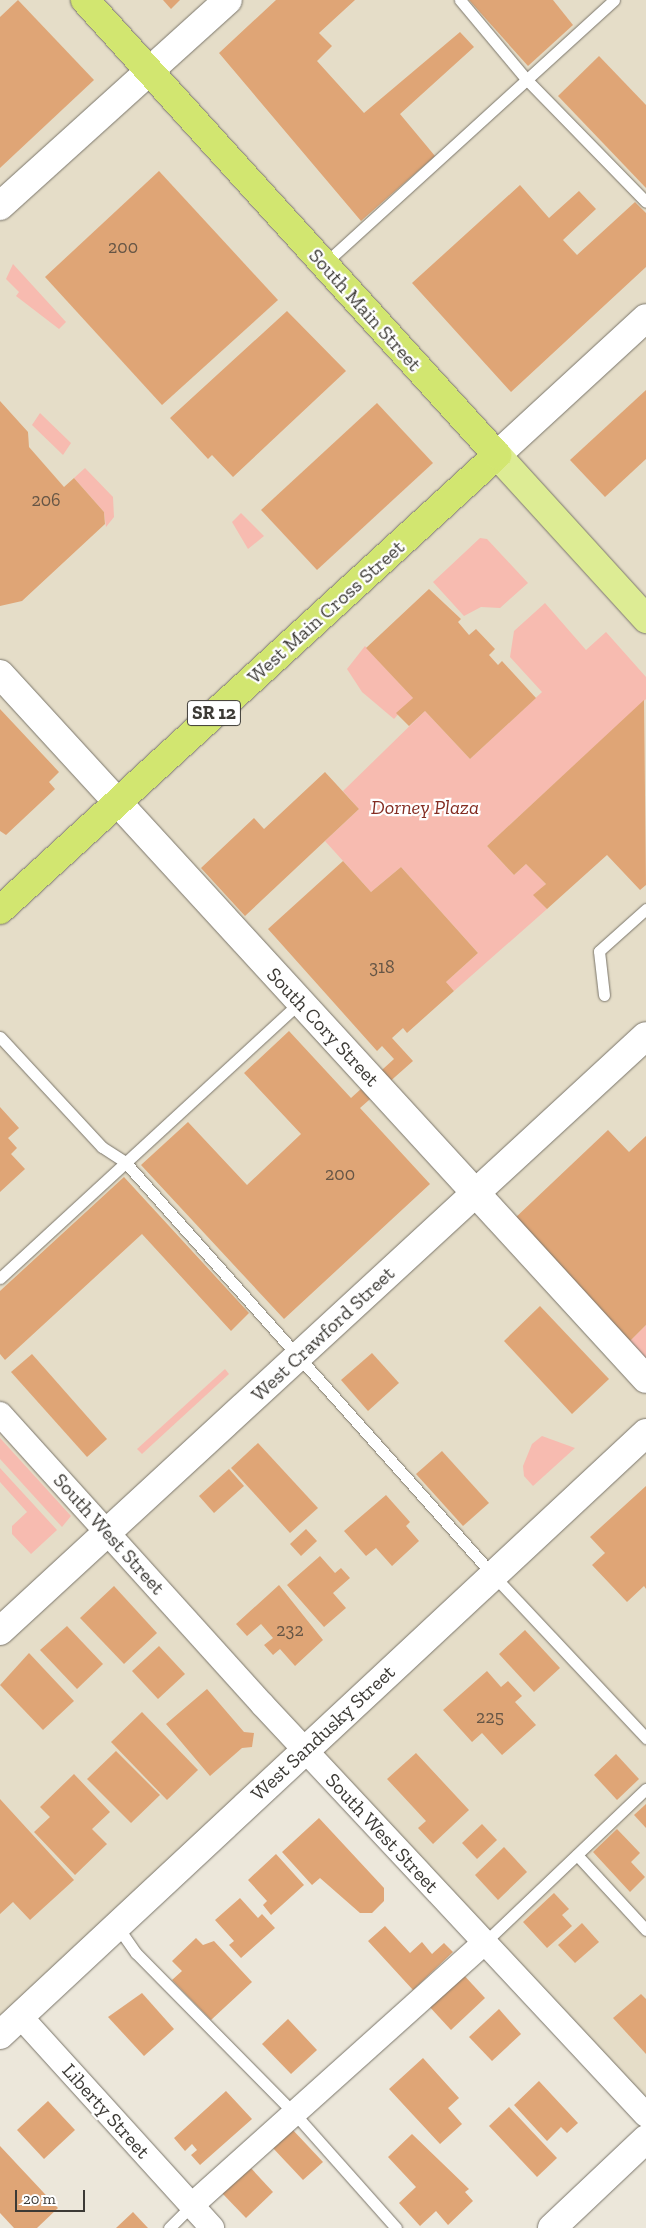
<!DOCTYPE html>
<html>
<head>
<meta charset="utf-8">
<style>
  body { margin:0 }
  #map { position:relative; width:646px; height:2228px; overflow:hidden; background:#ece7da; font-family:"Zilla Slab",serif }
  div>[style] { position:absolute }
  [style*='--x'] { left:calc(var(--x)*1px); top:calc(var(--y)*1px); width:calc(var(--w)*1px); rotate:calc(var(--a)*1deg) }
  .built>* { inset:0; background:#e5ddc8 }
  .green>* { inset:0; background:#f7bbb0 }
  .building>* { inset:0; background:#dfa576 }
  .roads { filter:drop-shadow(0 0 1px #7a756a) drop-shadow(0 0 1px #7a756a) }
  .service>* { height:11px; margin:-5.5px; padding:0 5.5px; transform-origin:5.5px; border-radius:5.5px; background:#fff }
  .minor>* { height:24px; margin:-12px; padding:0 12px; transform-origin:12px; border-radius:12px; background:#fff }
  .tertiary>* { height:28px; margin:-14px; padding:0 14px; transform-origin:14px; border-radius:14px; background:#fff }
  .secondary>* { height:28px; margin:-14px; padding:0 14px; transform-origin:14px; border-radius:14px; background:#fff }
  .primary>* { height:28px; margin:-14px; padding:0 14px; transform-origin:14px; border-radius:14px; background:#ddec94 }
  .trunk>* { height:28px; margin:-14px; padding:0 14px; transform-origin:14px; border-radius:14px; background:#d2e670 }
  span { translate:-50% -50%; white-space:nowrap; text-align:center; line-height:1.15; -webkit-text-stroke:4.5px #fff; paint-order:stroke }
  .number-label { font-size:18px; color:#655545 }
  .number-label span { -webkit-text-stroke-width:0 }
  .shield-label span { padding:1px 4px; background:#fff; border:1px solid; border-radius:4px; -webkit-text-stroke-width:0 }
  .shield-label { font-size:19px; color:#3c3a35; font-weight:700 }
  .street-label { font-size:20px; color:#3c3a35 }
  .park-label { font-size:20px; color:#842d22; font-style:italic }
  .scale { position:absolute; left:15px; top:2190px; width:70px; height:22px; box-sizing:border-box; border:2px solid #3c3a35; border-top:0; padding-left:6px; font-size:15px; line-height:18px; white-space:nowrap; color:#3c3a35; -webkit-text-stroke:4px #fff; paint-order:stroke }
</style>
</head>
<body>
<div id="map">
  <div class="built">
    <i style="clip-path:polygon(0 0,646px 0,646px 2118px,305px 1750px,0 2041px)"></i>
  </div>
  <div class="green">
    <i style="clip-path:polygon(13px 264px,66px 322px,59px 329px,16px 296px,19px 292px,6px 279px)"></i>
    <i style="clip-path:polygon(40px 413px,71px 443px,63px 455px,32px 425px)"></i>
    <i style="clip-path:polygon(85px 468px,113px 497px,114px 517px,106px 527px,104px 512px,74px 478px)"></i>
    <i style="clip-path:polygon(241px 513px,264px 536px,248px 549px,232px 522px)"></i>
    <i style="clip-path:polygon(480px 538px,487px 539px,528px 583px,500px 608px,481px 607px,464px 616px,433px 582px)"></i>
    <i style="clip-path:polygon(545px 603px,586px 650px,606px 632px,646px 677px,646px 699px,487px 846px,514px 875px,526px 864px,546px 884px,534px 895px,547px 909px,454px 991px,446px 982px,478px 953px,401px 867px,371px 892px,325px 841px,359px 809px,343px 791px,425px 711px,470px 759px,542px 692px,510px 657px,514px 631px)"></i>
    <i style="clip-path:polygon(365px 646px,413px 698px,394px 719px,362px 692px,347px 669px)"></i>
    <i style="clip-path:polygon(646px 1325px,646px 1359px,630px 1341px)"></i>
    <i style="clip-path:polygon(225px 1369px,229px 1374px,142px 1454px,137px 1449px)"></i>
    <i style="clip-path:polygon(542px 1436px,575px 1448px,533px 1486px,524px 1476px,523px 1466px,532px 1444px)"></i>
    <i style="clip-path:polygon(0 1438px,71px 1516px,62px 1527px,0 1459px)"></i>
    <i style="clip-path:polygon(0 1468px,57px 1530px,31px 1554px,12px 1534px,12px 1526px,27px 1512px,0 1482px)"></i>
  </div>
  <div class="building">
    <i style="clip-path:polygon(18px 0,94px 80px,0 168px,0 17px)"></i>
    <i style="clip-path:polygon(163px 0,180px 0,171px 9px)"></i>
    <i style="clip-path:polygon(276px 0,355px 0,319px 33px,332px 46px,317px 61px,364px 113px,460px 32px,474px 47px,400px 114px,435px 156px,361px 221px,219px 53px)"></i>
    <i style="clip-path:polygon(469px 0,553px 0,573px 25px,528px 66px)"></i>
    <i style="clip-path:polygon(599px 56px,646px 105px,646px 188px,558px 96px)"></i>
    <i style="clip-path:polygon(159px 171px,278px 300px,162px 405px,45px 277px)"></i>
    <i style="clip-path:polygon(520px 185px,549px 218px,579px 191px,596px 209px,563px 240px,577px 255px,635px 202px,646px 213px,646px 267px,511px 392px,412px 283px)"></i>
    <i style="clip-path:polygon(287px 311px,346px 371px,233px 477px,212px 455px,208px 459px,170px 418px)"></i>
    <i style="clip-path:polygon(646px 390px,646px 459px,605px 497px,570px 460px)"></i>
    <i style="clip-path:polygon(0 401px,28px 432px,29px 447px,64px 487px,74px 478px,104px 512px,105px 524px,22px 601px,0 606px)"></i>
    <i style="clip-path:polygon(377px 403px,433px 463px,317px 570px,261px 510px)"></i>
    <i style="clip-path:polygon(429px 589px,461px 619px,458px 622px,469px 635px,476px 629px,495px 649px,489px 655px,498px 665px,502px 661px,536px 698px,470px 759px,425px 711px,409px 726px,396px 713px,413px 698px,366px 648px)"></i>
    <i style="clip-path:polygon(644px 700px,646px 885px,640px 890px,607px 855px,547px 909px,533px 895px,546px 884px,526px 864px,514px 875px,487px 846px)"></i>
    <i style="clip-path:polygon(0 709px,59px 772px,49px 782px,55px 789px,6px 835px,0 831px)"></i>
    <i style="clip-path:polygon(325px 772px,359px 809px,245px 916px,201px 868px,254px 818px,264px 829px)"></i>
    <i style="clip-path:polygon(343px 861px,371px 892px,401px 867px,478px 953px,446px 982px,454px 991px,407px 1033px,403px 1028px,392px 1038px,413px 1061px,360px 1108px,430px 1184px,284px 1319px,141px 1165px,188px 1122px,247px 1185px,301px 1134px,244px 1073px,289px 1031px,351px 1098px,394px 1059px,382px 1046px,377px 1051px,268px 929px)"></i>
    <i style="clip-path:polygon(0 1107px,19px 1128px,8px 1138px,17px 1148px,11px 1154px,25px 1169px,0 1192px)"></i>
    <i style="clip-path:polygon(608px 1130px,629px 1152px,646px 1136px,646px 1325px,630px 1341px,514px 1219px)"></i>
    <i style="clip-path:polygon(124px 1177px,249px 1313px,231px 1331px,142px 1234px,5px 1360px,0 1354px,0 1291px)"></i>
    <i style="clip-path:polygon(540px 1306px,609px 1379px,572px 1414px,504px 1341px)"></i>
    <i style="clip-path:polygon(372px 1353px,399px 1383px,368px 1411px,341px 1380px)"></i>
    <i style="clip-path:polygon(32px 1354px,107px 1439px,87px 1457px,11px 1372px)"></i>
    <i style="clip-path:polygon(258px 1443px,318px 1508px,290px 1533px,231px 1468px)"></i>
    <i style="clip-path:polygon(442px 1451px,489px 1503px,463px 1526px,416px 1474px)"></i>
    <i style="clip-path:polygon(229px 1469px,244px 1486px,214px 1513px,199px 1496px)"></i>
    <i style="clip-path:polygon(646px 1486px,646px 1589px,644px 1586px,627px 1602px,592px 1565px,605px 1553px,590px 1537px)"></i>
    <i style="clip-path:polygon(386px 1495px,410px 1522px,406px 1526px,419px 1541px,392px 1566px,376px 1548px,366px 1556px,344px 1531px)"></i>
    <i style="clip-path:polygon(306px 1529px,317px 1541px,301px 1556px,290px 1544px)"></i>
    <i style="clip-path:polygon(320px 1556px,335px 1573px,341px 1568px,350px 1578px,333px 1593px,346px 1608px,324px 1627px,287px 1585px)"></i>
    <i style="clip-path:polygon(279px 1585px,323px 1640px,295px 1666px,280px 1649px,273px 1655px,264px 1645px,273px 1638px,261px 1624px,247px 1636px,236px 1624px)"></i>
    <i style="clip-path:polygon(114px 1586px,157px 1633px,124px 1664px,80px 1618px)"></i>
    <i style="clip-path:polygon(67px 1626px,103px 1664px,77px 1689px,40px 1650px)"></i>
    <i style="clip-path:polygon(525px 1630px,560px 1668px,534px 1692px,499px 1654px)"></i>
    <i style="clip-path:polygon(159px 1646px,185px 1674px,158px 1699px,132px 1671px)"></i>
    <i style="clip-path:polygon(29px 1653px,74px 1701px,43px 1730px,0 1685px)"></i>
    <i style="clip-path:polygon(487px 1671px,501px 1687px,508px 1681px,522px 1696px,515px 1702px,536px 1725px,502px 1755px,482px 1733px,472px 1742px,443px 1710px)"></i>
    <i style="clip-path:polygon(207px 1689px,244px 1732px,254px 1733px,252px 1747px,242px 1748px,210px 1776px,166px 1724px)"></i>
    <i style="clip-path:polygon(142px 1712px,198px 1770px,167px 1800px,111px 1742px)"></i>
    <i style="clip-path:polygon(116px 1751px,160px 1795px,131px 1823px,87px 1779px)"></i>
    <i style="clip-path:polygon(416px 1753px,469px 1810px,433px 1844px,418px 1828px,426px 1821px,387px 1779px)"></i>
    <i style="clip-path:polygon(616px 1754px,639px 1779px,617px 1800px,594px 1775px)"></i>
    <i style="clip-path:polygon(74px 1774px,110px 1812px,92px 1829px,107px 1844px,75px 1875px,34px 1832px,50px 1817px,40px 1807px)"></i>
    <i style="clip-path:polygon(0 1799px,74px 1880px,30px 1920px,13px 1902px,0 1914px)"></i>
    <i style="clip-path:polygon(646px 1804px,646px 1828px,634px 1815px)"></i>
    <i style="clip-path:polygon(319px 1818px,384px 1888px,384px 1901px,372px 1913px,360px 1913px,320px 1878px,312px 1885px,282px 1852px)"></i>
    <i style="clip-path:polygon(482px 1824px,497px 1840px,477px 1859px,462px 1843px)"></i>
    <i style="clip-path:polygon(617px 1829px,640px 1853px,631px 1862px,645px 1877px,630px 1892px,593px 1852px)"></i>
    <i style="clip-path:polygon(504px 1847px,527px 1872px,498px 1900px,475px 1875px)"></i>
    <i style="clip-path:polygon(276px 1854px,304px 1885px,271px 1915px,263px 1905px,267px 1901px,248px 1880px)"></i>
    <i style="clip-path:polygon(554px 1893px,569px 1909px,562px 1915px,572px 1926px,547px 1948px,523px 1922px)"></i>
    <i style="clip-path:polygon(240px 1898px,258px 1918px,262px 1914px,275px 1928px,241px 1958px,229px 1945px,234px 1941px,215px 1920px)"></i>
    <i style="clip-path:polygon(582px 1923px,599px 1942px,575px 1963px,558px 1945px)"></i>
    <i style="clip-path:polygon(385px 1926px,410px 1953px,422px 1942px,432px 1954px,444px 1943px,453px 1952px,413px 1990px,368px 1941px)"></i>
    <i style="clip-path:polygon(196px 1938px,203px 1945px,214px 1941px,252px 1982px,211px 2020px,172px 1980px,182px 1971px,172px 1961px)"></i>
    <i style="clip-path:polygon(461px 1972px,485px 1998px,451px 2030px,427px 2004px)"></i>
    <i style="clip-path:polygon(142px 1993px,174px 2029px,144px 2056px,108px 2017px)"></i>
    <i style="clip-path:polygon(641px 1994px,646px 1999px,646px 2054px,613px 2018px)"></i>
    <i style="clip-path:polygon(499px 2009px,521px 2034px,492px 2061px,469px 2037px)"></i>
    <i style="clip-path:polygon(288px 2019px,317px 2050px,291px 2074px,262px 2044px)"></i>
    <i style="clip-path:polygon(423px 2058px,459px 2098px,448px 2108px,462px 2124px,440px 2144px,389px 2089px)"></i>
    <i style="clip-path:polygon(539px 2081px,578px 2123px,567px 2133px,561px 2127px,547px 2141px,514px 2105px)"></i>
    <i style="clip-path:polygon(226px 2091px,252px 2119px,200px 2165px,191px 2155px,197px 2150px,192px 2144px,185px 2151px,174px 2138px)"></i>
    <i style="clip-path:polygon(48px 2101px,75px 2130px,44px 2159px,17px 2130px)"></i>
    <i style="clip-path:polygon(509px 2107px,557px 2158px,537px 2177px,489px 2126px)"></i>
    <i style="clip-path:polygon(291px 2128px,323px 2162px,303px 2180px,272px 2147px)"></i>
    <i style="clip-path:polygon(412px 2134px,469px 2189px,465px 2192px,473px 2201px,448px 2225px,436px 2211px,420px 2226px,399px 2203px,416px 2187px,388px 2157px)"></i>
    <i style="clip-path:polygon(0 2146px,58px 2208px,37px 2228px,14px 2228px,0 2213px)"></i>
    <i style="clip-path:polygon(249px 2166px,273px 2192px,246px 2218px,221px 2192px)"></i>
    <i style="clip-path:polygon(133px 2212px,148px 2228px,116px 2228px)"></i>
  </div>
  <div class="roads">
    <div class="service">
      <i style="--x:460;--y:0;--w:104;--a:50.1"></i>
      <i style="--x:527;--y:80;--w:170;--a:45.7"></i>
      <i style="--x:324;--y:264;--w:392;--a:-42.3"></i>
      <i style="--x:604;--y:995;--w:44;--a:-96.5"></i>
      <i style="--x:599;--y:951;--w:63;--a:-41.8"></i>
      <i style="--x:0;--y:1037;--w:150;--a:47.2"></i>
      <i style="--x:102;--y:1147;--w:27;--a:33"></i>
      <i style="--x:125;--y:1162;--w:553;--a:48.3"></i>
      <i style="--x:493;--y:1575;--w:224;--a:46.8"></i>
      <i style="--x:0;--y:1278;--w:408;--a:-42.6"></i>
      <i style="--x:577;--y:1855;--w:102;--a:47.4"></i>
      <i style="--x:117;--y:1926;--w:33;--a:55"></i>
      <i style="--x:136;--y:1953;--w:225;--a:45.4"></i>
      <i style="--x:294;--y:2113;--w:154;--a:48.4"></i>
      <i style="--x:483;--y:1944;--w:225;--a:-43.6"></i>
      <i style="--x:169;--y:2228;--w:33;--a:-45"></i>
    </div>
    <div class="minor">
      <i style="--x:0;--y:1414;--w:391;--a:47.9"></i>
      <i style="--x:262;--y:1704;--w:562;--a:46.95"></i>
      <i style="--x:20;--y:2016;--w:286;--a:47.8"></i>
      <i style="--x:192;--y:2205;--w:391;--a:-41.9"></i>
    </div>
    <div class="tertiary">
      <i style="--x:0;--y:206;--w:307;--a:-42.1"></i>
      <i style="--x:0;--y:674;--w:956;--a:47.5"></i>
      <i style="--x:0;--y:1631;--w:878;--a:-42.65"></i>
      <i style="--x:0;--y:2035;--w:883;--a:-42.98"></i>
      <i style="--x:552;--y:2228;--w:129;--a:-43.4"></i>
    </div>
    <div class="secondary">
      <i style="--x:497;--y:455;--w:202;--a:-42.6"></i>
    </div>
    <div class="primary">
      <i style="--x:497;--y:455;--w:222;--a:47.7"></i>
    </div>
    <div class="trunk">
      <i style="--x:0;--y:910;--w:674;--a:-42.47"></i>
      <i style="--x:497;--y:455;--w:614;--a:-132.16"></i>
    </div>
  </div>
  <div class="number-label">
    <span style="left:123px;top:247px">200</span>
    <span style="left:46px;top:500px">206</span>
    <span style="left:382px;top:967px">318</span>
    <span style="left:340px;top:1174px">200</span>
    <span style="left:290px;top:1630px">232</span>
    <span style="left:490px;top:1717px">225</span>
  </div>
  <div class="shield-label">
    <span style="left:214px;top:713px">SR 12</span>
  </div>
  <div class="street-label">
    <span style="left:365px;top:310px;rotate:48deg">South Main Street</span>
    <span style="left:326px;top:612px;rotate:-42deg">West Main Cross Street</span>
    <span style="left:323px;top:1027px;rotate:47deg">South Cory Street</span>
    <span style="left:323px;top:1334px;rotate:-43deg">West Crawford Street</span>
    <span style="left:109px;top:1534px;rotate:48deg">South West Street</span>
    <span style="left:323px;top:1733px;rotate:-43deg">West Sandusky Street</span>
    <span style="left:382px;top:1833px;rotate:47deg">South West Street</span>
    <span style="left:106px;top:2111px;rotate:48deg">Liberty Street</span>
  </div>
  <div class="park-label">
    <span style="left:425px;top:807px">Dorney Plaza</span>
  </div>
  <div class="scale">20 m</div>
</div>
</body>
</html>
